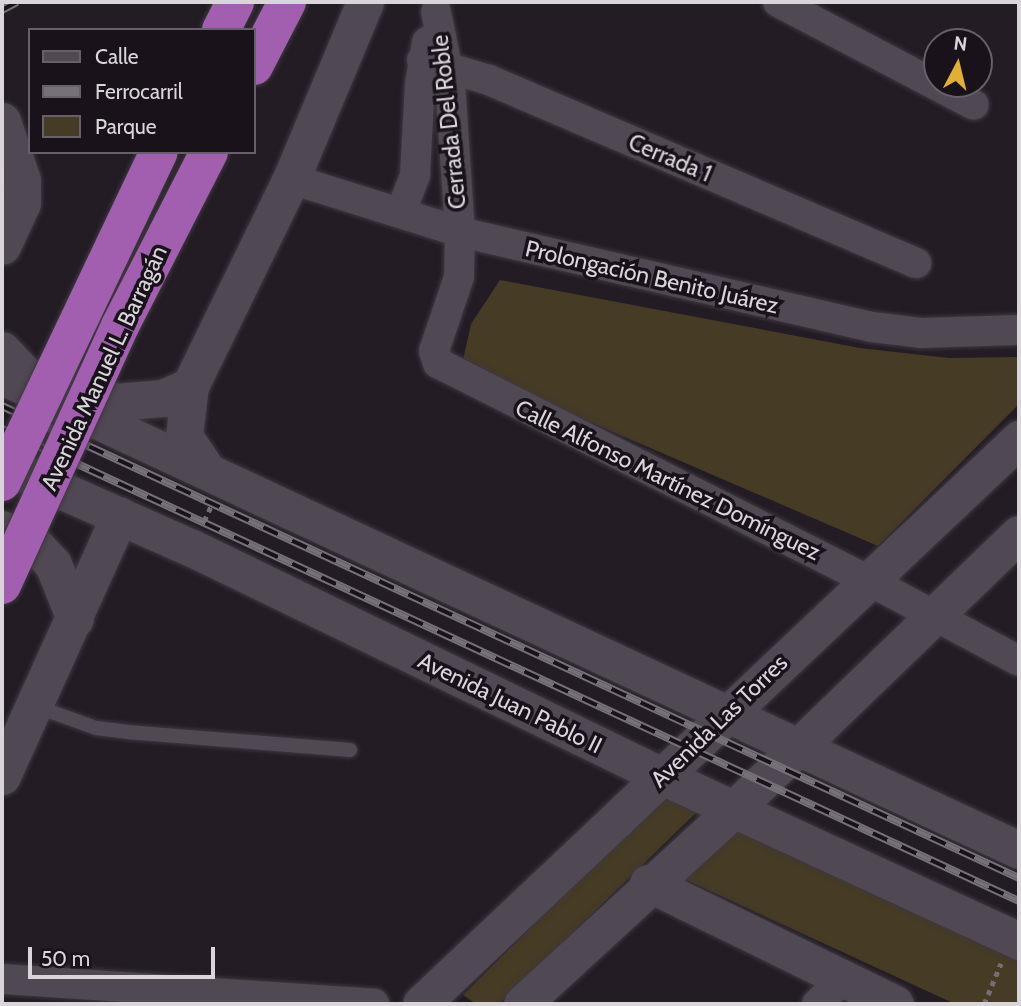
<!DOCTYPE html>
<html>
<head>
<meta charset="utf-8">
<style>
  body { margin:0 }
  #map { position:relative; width:1021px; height:1006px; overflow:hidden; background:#231c25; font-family:Cabin,sans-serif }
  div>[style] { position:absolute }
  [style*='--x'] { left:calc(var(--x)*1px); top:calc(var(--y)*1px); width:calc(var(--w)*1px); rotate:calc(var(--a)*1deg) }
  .green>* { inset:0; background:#463b25 }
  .path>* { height:4.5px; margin-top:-2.25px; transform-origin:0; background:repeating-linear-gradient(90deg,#746d75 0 5px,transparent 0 10px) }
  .roads { filter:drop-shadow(0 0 2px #3e383f) drop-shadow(0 0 2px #3e383f) }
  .service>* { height:14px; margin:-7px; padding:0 7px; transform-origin:7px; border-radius:7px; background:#504852 }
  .minor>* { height:30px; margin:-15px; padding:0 15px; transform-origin:15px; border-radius:15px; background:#504852 }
  .tertiary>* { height:37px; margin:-18.5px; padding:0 18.5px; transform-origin:18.5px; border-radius:18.5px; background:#504852 }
  .trunk>* { height:38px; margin:-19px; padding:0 19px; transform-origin:19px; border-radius:19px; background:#a25eaf }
  .rail>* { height:8px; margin-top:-4px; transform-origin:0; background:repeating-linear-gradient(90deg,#1a121b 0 16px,#767078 0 32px); box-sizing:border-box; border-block:2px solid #767078 }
  .bridges { filter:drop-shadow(0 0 2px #3e383f) drop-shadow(0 0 2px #3e383f) }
  .trunk-bridge>* { height:38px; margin:-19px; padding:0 19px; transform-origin:19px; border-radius:19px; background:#a25eaf }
  span { translate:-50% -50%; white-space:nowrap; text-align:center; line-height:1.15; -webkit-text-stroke:7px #1a121b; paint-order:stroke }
  .street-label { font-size:23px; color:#dad5db }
  .frame { position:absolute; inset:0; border:4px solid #dad5db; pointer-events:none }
  .legend { position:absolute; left:28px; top:28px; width:228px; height:126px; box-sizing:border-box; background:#1a121b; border:2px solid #676068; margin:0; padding:9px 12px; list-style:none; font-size:21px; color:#dad5db }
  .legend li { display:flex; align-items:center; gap:14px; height:35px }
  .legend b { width:35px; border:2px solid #676068 }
  .north { position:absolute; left:923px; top:28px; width:70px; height:70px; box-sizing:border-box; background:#1a121b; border:2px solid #676068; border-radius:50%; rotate:7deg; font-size:19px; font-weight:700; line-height:28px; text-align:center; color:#dad5db }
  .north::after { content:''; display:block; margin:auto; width:24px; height:32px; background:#e1af34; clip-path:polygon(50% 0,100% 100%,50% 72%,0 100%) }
  .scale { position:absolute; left:28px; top:947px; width:187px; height:32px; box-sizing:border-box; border:4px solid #dad5db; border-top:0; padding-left:9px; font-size:21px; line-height:24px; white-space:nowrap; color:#dad5db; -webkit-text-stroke:5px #1a121b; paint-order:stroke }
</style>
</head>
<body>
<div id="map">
  <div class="green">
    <i style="clip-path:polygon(500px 280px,860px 348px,949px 358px,1019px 357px,1019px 404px,878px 546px,590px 422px,463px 360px,471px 324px)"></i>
    <i style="clip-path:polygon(668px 791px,700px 809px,499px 1004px,476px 1004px,463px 995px)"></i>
    <i style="clip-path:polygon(744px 817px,1019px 948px,1019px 1004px,955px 1004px,682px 878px)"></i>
  </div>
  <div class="path">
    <i style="--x:204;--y:521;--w:19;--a:-65"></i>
    <i style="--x:984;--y:1004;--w:44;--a:-67.5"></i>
  </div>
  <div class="roads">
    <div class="service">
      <i style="--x:35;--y:706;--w:65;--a:19.8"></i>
      <i style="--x:96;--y:728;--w:31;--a:7"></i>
      <i style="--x:127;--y:732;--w:224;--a:4.6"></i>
    </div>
    <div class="minor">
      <i style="--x:778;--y:2;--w:221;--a:27.7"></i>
      <i style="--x:436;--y:12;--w:70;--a:78.5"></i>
      <i style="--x:450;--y:81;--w:151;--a:86.2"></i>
      <i style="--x:460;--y:232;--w:45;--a:91.3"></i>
      <i style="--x:459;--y:277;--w:78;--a:108.7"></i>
      <i style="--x:434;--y:351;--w:13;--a:72"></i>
      <i style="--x:438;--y:363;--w:482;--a:26.8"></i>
      <i style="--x:868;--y:580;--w:171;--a:28.2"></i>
      <i style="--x:422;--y:60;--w:70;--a:16.6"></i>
      <i style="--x:489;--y:80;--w:465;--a:23.2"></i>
      <i style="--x:291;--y:179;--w:177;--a:17.4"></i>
      <i style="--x:460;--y:232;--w:423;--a:13"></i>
      <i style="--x:872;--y:327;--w:49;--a:7"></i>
      <i style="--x:921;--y:333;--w:98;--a:-1.8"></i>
      <i style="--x:401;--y:212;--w:40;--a:-69"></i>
      <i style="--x:415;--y:175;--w:91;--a:-86.9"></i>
      <i style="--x:420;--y:84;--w:43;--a:-80.5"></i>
      <i style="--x:2;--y:979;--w:373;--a:3.8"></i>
      <i style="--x:817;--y:1004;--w:36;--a:-44"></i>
    </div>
    <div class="tertiary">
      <i style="--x:2;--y:121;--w:62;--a:71.3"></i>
      <i style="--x:22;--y:180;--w:23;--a:90"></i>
      <i style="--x:22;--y:203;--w:47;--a:114.9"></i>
      <i style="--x:2;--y:350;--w:35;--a:47"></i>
      <i style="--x:26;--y:376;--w:93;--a:16.3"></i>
      <i style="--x:115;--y:402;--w:48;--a:-4.8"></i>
      <i style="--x:163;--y:398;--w:30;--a:-24"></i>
      <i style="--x:2;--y:376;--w:1122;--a:24.99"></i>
      <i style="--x:2;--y:464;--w:208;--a:23.9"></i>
      <i style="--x:192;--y:548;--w:522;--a:25.88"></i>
      <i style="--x:662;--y:776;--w:393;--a:24.8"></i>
      <i style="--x:206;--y:469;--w:40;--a:-124"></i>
      <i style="--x:184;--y:436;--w:50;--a:-83.2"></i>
      <i style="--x:190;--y:386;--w:230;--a:-64"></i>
      <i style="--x:291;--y:179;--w:192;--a:-67.3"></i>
      <i style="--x:2;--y:529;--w:39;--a:27"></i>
      <i style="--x:37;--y:547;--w:23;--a:47"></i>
      <i style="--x:53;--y:564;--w:59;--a:68.2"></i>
      <i style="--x:2;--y:776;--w:286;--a:-65.7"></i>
      <i style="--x:648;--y:883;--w:275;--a:26.1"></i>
      <i style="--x:421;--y:1004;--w:823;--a:-43.37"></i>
      <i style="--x:522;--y:1004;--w:288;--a:-42.6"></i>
      <i style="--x:734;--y:809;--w:396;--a:-44"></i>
    </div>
    <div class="trunk">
      <i style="--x:221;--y:30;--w:31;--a:-63"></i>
      <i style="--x:254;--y:66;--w:72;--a:-62.7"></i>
    </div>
  </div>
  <div class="rail">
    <i style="--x:2;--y:10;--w:17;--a:-28"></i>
    <i style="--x:2;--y:406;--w:1121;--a:24.9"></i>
    <i style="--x:2;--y:429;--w:1121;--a:24.9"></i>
  </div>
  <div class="bridges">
    <div class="trunk-bridge">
      <i style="--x:2;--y:482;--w:365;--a:-64.6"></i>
      <i style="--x:2;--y:585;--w:285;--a:-65.5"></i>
      <i style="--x:120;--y:326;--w:195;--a:-62.9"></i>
    </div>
  </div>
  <div class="street-label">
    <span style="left:449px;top:122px;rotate:-96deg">Cerrada Del Roble</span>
    <span style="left:670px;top:158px;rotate:23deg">Cerrada 1</span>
    <span style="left:652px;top:277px;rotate:13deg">Prolongación Benito Juárez</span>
    <span style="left:104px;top:368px;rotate:-65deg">Avenida Manuel L. Barragán</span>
    <span style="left:668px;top:480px;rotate:26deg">Calle Alfonso Martínez Domínguez</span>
    <span style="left:510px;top:703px;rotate:26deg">Avenida Juan Pablo II</span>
    <span style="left:719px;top:721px;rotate:-44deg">Avenida Las Torres</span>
  </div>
  <div class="frame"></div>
  <ul class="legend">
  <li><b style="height:9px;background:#504852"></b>Calle</li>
  <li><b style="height:9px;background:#767078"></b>Ferrocarril</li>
  <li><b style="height:19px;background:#463b25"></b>Parque</li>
  </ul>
  <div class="north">N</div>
  <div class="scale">50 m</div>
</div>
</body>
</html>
